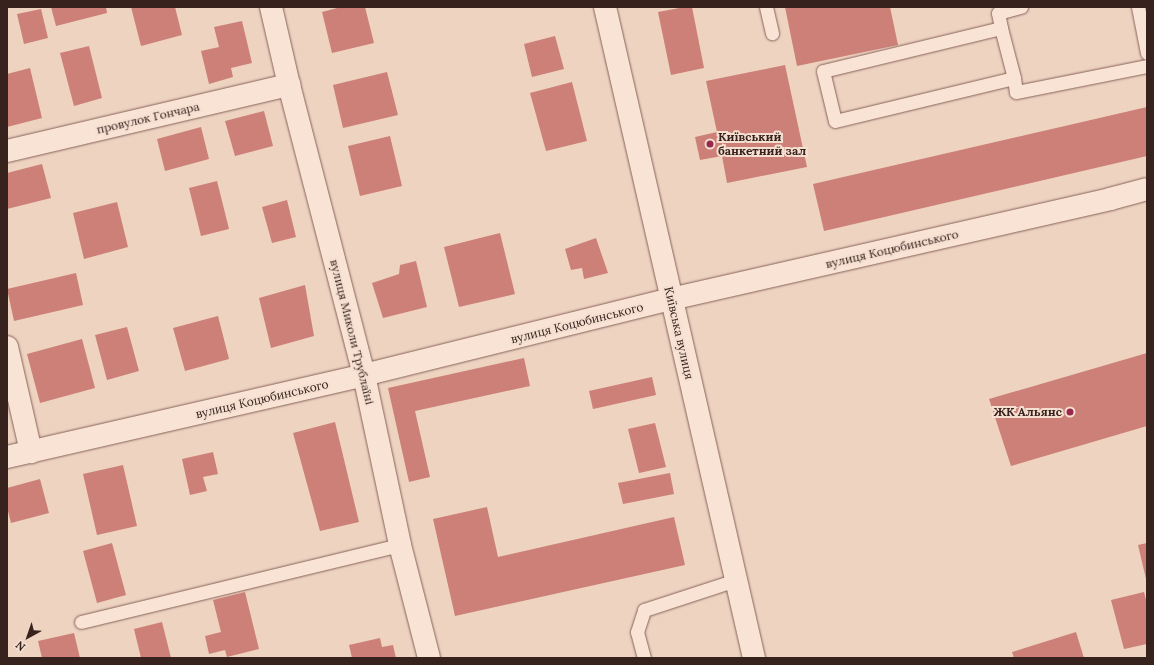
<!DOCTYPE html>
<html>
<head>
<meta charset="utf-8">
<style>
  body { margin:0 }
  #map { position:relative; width:1154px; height:665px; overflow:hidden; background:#eed3c1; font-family:Lora,serif }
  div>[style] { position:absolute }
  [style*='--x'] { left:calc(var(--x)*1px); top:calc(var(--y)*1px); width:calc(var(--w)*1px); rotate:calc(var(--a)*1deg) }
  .building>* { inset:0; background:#cc8077 }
  .roads { filter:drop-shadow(0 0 1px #876359) drop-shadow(0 0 1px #876359) }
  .service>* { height:13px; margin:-6.5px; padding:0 6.5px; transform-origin:6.5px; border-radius:6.5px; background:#f9e3d5 }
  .minor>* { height:22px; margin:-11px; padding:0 11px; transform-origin:11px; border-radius:11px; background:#f9e3d5 }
  .dots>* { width:11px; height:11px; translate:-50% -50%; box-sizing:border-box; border:2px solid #f5dfd1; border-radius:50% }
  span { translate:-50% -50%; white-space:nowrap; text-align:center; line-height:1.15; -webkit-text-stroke:4px #f5dfd1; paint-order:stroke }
  .street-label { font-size:12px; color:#37221d }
  .poi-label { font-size:12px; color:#37221d; font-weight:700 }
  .left { translate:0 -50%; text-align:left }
  .right { translate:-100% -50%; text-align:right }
  .frame { position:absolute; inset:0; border:8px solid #37221d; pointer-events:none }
  .north { position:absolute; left:8px; top:617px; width:40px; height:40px; -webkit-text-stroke:3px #f5dfd1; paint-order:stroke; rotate:220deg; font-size:11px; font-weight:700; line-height:16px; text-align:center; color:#37221d }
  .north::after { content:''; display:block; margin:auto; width:14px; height:18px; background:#37221d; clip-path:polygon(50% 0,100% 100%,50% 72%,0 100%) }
</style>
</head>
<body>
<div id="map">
  <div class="building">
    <i style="clip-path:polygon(51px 7px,106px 7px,107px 13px,56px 26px)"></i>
    <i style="clip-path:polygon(131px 7px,175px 7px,182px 35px,141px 46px)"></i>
    <i style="clip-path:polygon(341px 7px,365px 7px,374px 43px,332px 53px,322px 12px)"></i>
    <i style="clip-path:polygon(685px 7px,692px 7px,704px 68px,671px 75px,658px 12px)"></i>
    <i style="clip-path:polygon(785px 7px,890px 7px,898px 45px,797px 66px)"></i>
    <i style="clip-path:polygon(41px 9px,48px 38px,24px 44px,17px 14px)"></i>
    <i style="clip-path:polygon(242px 21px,252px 63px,231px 68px,233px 77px,209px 84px,201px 51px,219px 47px,214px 27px)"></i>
    <i style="clip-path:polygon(555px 36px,564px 69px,532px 77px,524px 44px)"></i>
    <i style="clip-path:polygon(89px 46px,102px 98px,74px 106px,60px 53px)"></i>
    <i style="clip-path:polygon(785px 65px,807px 167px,727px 183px,722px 156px,700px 160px,695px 137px,717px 132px,706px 81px)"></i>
    <i style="clip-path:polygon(30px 68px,42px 118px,7px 127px,7px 74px)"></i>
    <i style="clip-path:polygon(387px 72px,398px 115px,343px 128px,333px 85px)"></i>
    <i style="clip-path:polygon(572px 82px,587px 141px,546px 151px,530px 93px)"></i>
    <i style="clip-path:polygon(1147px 107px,1147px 156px,824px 231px,813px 184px)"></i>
    <i style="clip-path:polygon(264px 111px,273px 146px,235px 156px,225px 121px)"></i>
    <i style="clip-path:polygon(201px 127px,209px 159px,165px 171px,157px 139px)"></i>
    <i style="clip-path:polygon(390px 136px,402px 186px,360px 196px,348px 146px)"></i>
    <i style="clip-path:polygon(42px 164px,51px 198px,7px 209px,7px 173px)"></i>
    <i style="clip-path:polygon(217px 181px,229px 229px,201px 236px,189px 188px)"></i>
    <i style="clip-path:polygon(287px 200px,296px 237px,272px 243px,262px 207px)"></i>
    <i style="clip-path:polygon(117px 202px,128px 247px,84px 259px,73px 213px)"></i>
    <i style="clip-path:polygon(500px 233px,515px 294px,459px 307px,444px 247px)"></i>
    <i style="clip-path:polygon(596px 238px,608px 273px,584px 279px,582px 268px,571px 270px,565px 249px)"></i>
    <i style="clip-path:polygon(416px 261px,427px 307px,383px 318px,372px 283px,399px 274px,400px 265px)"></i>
    <i style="clip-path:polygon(76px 273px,83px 305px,14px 321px,7px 289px)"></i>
    <i style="clip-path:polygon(305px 285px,314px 336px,271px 348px,259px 298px)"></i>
    <i style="clip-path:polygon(218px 316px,229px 359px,185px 371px,173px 328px)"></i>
    <i style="clip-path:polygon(127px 327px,139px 371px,107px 380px,95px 335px)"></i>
    <i style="clip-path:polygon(82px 339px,95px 388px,40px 403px,27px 354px)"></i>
    <i style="clip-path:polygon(1147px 353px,1147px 426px,1011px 466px,989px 399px)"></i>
    <i style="clip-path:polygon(524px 358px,530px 386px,415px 411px,430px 477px,409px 482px,388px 388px)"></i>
    <i style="clip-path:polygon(652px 377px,656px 395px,593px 409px,589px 391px)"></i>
    <i style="clip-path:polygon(335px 422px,359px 522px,320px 531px,293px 433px)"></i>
    <i style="clip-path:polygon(655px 423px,666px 467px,639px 473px,628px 429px)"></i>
    <i style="clip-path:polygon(213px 452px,218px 474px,203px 477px,207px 491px,190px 495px,182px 459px)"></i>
    <i style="clip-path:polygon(123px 465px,137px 526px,97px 535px,83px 474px)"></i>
    <i style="clip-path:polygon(670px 473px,674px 494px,623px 504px,618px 483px)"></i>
    <i style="clip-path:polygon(40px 479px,49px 513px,11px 523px,7px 507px,7px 488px)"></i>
    <i style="clip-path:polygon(487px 507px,498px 557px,674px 517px,685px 565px,455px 616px,433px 519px)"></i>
    <i style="clip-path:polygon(112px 543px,126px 595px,97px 603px,83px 551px)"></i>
    <i style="clip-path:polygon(1147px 543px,1147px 579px,1146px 579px,1138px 545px)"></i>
    <i style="clip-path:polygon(245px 592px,259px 649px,227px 657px,225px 650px,209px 654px,205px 636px,221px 632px,213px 600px)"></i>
    <i style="clip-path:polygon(1144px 592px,1147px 604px,1147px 644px,1124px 649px,1111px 600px)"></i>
    <i style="clip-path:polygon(162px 622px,171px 658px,141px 658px,134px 629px)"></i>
    <i style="clip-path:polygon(1076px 632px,1084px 658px,1014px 658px,1012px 652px)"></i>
    <i style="clip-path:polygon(74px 633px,80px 658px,42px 658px,38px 641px)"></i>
    <i style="clip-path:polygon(380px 638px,382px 647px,393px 645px,396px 658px,352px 658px,349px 645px)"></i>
  </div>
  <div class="roads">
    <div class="service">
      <i style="--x:766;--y:7;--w:27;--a:77"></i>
      <i style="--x:1138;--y:7;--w:47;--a:78.9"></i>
      <i style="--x:1001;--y:28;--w:183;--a:166.4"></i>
      <i style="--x:823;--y:71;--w:51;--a:76.5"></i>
      <i style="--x:835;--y:121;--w:184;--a:-13.5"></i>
      <i style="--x:1014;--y:78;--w:52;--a:-104.6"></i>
      <i style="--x:1001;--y:28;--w:15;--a:-101"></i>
      <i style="--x:998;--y:13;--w:24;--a:-15"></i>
      <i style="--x:1014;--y:78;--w:14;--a:82"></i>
      <i style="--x:1016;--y:92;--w:134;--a:-11.2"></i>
      <i style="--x:81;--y:622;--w:328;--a:-13.6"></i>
      <i style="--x:644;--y:658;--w:27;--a:-105"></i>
      <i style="--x:637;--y:632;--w:23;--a:-72"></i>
      <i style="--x:644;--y:610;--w:97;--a:-18.1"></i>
    </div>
    <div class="minor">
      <i style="--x:271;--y:7;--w:80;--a:77"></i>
      <i style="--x:289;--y:85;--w:300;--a:75.5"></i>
      <i style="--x:364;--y:375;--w:174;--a:78"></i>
      <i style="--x:400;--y:545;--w:117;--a:75.6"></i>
      <i style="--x:605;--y:7;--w:668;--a:77.11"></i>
      <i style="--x:7;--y:151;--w:290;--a:-13.2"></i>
      <i style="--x:7;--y:347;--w:108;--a:77.1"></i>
      <i style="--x:7;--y:457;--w:366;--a:-12.9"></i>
      <i style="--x:364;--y:375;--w:316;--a:-13.9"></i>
      <i style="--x:671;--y:299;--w:450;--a:-12.8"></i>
      <i style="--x:1110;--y:199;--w:38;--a:-15"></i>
    </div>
  </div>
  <div class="dots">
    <i style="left:710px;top:144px;background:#96294c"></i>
    <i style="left:1070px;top:412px;background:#96294c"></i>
  </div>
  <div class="street-label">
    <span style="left:148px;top:118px;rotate:-13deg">провулок Гончара</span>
    <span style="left:892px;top:249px;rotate:-13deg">вулиця Коцюбинського</span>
    <span style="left:577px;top:323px;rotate:-14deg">вулиця Коцюбинського</span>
    <span style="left:352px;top:332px;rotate:76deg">вулиця Миколи Трублаїні</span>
    <span style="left:679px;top:333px;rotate:77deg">Київська вулиця</span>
    <span style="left:262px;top:399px;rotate:-13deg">вулиця Коцюбинського</span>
  </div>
  <div class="poi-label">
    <span class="left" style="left:718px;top:144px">Київський<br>банкетний зал</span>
    <span class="right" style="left:1062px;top:412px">ЖК Альянс</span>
  </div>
  <div class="frame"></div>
  <div class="north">N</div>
</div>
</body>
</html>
